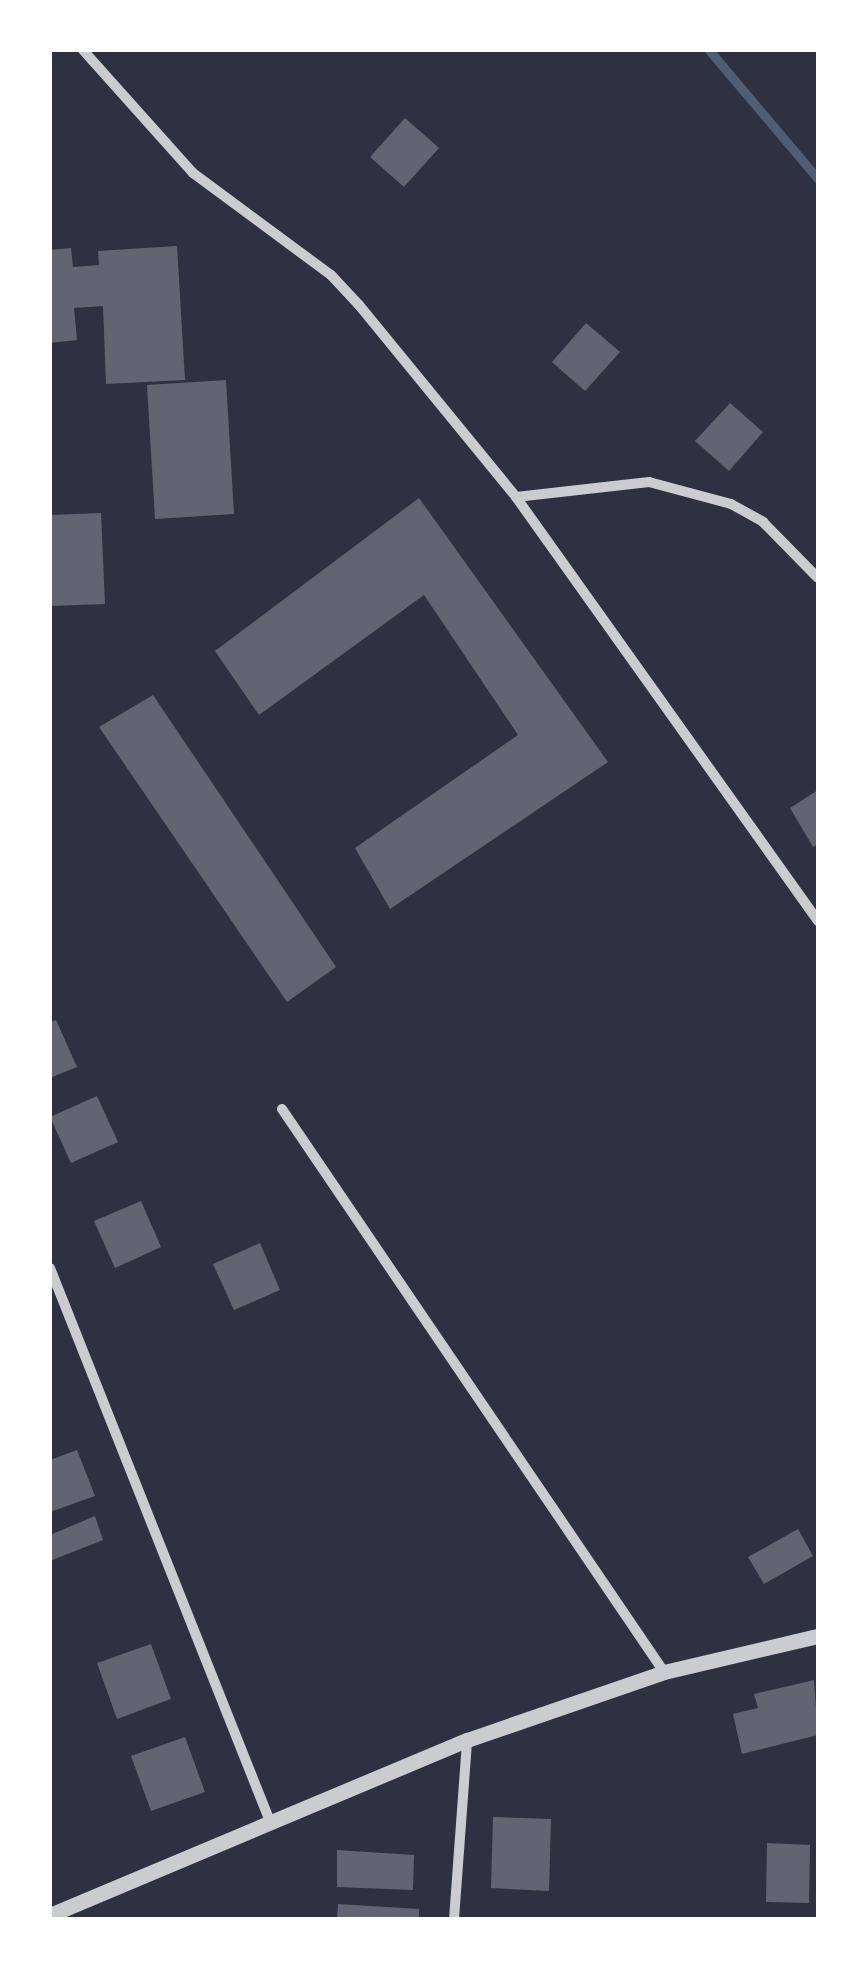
<!DOCTYPE html>
<html>
<head>
<meta charset="utf-8">
<style>
  body { margin:0 }
  #map { position:relative; width:868px; height:1969px; overflow:hidden; background:#2d3142; font-family:"Open Sans",sans-serif }
  div>[style] { position:absolute }
  [style*='--x'] { left:calc(var(--x)*1px); top:calc(var(--y)*1px); width:calc(var(--w)*1px); rotate:calc(var(--a)*1deg) }
  .stream>* { height:9px; margin:-4.5px; padding:0 4.5px; transform-origin:4.5px; border-radius:4.5px; background:#4f5d75 }
  .building>* { inset:0; background:#626471 }
  .minor>* { height:10px; margin:-5px; padding:0 5px; transform-origin:5px; border-radius:5px; background:#caccd0 }
  .tertiary>* { height:15px; margin:-7.5px; padding:0 7.5px; transform-origin:7.5px; border-radius:7.5px; background:#caccd0 }
  span { translate:-50% -50%; white-space:nowrap; text-align:center; line-height:1.15; -webkit-text-stroke:8px #fff; paint-order:stroke }
  .frame { position:absolute; inset:0; border:52px solid #fff; pointer-events:none }
</style>
</head>
<body>
<div id="map">
  <div class="stream">
    <i style="--x:709;--y:50;--w:169;--a:49.8"></i>
  </div>
  <div class="building">
    <i style="clip-path:polygon(405px 118px,439px 148px,404px 187px,370px 157px)"></i>
    <i style="clip-path:polygon(177px 246px,185px 380px,106px 384px,103px 306px,74px 308px,77px 340px,50px 343px,50px 250px,71px 248px,73px 267px,99px 265px,98px 251px)"></i>
    <i style="clip-path:polygon(586px 323px,620px 352px,585px 391px,552px 362px)"></i>
    <i style="clip-path:polygon(226px 380px,234px 514px,155px 519px,147px 385px)"></i>
    <i style="clip-path:polygon(730px 403px,763px 432px,729px 471px,695px 441px)"></i>
    <i style="clip-path:polygon(419px 498px,608px 762px,390px 909px,355px 848px,518px 735px,424px 595px,259px 715px,215px 651px)"></i>
    <i style="clip-path:polygon(101px 513px,105px 604px,50px 606px,50px 515px)"></i>
    <i style="clip-path:polygon(153px 695px,336px 967px,287px 1002px,99px 727px)"></i>
    <i style="clip-path:polygon(818px 790px,818px 844px,813px 847px,790px 808px)"></i>
    <i style="clip-path:polygon(56px 1020px,77px 1067px,50px 1078px,50px 1022px)"></i>
    <i style="clip-path:polygon(97px 1096px,118px 1142px,71px 1163px,50px 1117px)"></i>
    <i style="clip-path:polygon(141px 1201px,161px 1247px,115px 1268px,94px 1221px)"></i>
    <i style="clip-path:polygon(260px 1243px,280px 1290px,234px 1310px,213px 1264px)"></i>
    <i style="clip-path:polygon(77px 1450px,95px 1496px,50px 1512px,50px 1460px)"></i>
    <i style="clip-path:polygon(95px 1516px,103px 1540px,50px 1561px,50px 1535px)"></i>
    <i style="clip-path:polygon(798px 1529px,813px 1556px,764px 1584px,748px 1557px)"></i>
    <i style="clip-path:polygon(151px 1644px,171px 1699px,117px 1719px,97px 1663px)"></i>
    <i style="clip-path:polygon(814px 1680px,818px 1735px,742px 1754px,733px 1714px,758px 1708px,754px 1694px)"></i>
    <i style="clip-path:polygon(185px 1737px,205px 1792px,151px 1811px,131px 1756px)"></i>
    <i style="clip-path:polygon(493px 1817px,551px 1819px,549px 1891px,491px 1888px)"></i>
    <i style="clip-path:polygon(767px 1843px,810px 1845px,809px 1903px,766px 1902px)"></i>
    <i style="clip-path:polygon(337px 1850px,414px 1855px,413px 1890px,337px 1887px)"></i>
    <i style="clip-path:polygon(338px 1904px,419px 1909px,419px 1919px,337px 1919px)"></i>
  </div>
  <div class="minor">
    <i style="--x:83;--y:50;--w:165;--a:48.2"></i>
    <i style="--x:193;--y:173;--w:172;--a:36.5"></i>
    <i style="--x:331;--y:275;--w:41;--a:47"></i>
    <i style="--x:359;--y:305;--w:248;--a:50.7"></i>
    <i style="--x:516;--y:497;--w:521;--a:54.54"></i>
    <i style="--x:516;--y:497;--w:134;--a:-6.4"></i>
    <i style="--x:649;--y:482;--w:85;--a:15"></i>
    <i style="--x:731;--y:504;--w:37;--a:29"></i>
    <i style="--x:763;--y:522;--w:78;--a:45.5"></i>
    <i style="--x:282;--y:1109;--w:680;--a:55.84"></i>
    <i style="--x:50;--y:1268;--w:598;--a:68.32"></i>
    <i style="--x:454;--y:1919;--w:179;--a:-85.8"></i>
  </div>
  <div class="tertiary">
    <i style="--x:50;--y:1915;--w:452;--a:-22.8"></i>
    <i style="--x:467;--y:1740;--w:208;--a:-19"></i>
    <i style="--x:664;--y:1672;--w:158;--a:-13.2"></i>
  </div>
  <div class="frame"></div>
</div>
</body>
</html>
